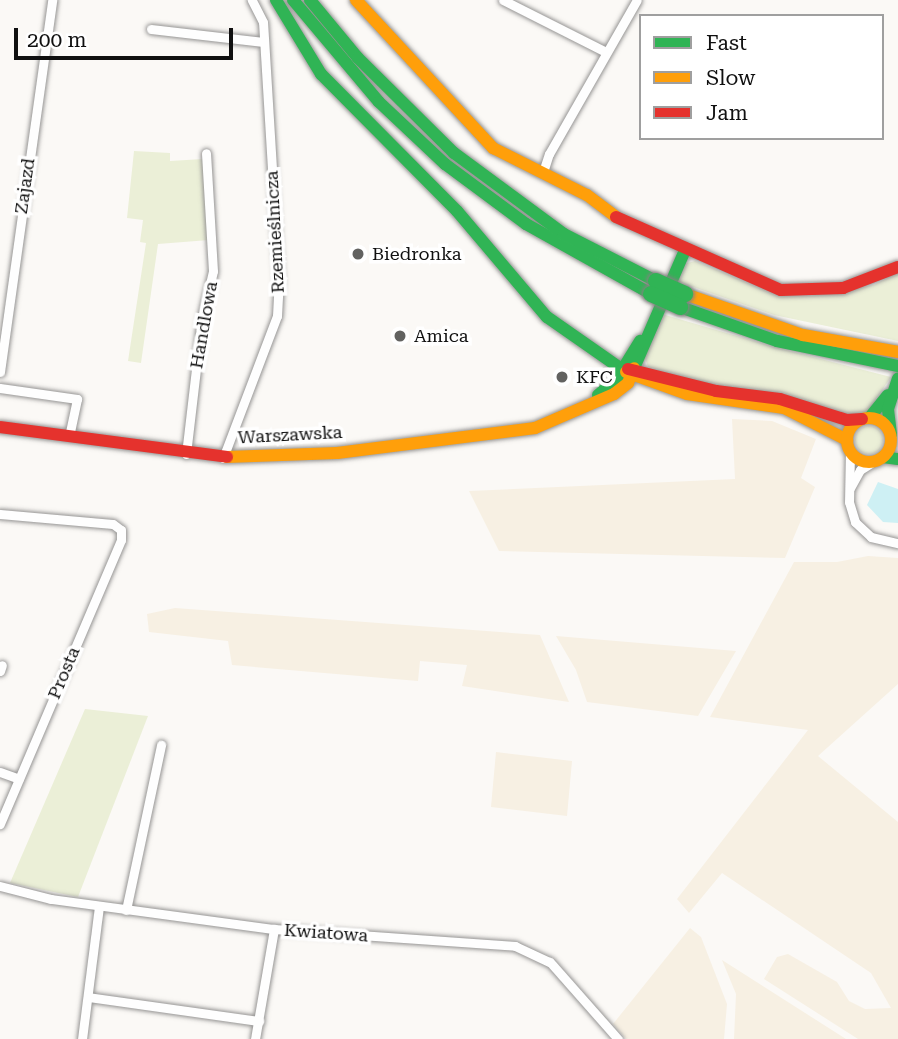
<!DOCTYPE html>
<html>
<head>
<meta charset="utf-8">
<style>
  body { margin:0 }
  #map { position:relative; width:898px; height:1039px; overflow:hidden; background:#fbf9f6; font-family:"Roboto Serif",serif }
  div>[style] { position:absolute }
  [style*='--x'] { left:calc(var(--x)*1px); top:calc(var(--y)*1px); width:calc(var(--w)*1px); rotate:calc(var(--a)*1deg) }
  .farmland>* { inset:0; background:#f7f0e3 }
  .green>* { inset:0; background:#ebefd7 }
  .round { border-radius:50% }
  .water>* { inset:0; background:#cef0f4 }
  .roads { filter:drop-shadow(0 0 2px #969594) drop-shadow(0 0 2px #969594) }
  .street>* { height:9px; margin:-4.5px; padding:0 4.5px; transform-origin:4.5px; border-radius:4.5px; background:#fefefe }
  .fast>* { height:12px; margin:-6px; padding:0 6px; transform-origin:6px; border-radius:6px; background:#30b455 }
  .slow>* { height:12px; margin:-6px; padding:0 6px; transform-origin:6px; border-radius:6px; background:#ff9f0a }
  .slow>.ring { margin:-6px; padding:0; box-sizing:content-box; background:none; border:12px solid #ff9f0a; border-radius:50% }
  .jam>* { height:12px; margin:-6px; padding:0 6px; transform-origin:6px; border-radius:6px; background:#e5322d }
  .bridges { filter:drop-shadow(0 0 2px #838281) drop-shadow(0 0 2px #838281) }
  .fast-bridge>* { height:16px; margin:-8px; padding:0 8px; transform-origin:8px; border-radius:8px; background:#30b455 }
  .dots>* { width:19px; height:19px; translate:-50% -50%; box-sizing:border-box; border:4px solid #fff; border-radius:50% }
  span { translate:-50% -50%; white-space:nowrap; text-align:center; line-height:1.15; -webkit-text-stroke:7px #fff; paint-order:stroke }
  .street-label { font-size:18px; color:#101010 }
  .poi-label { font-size:18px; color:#101010 }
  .left { translate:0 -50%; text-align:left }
  .legend { position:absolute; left:639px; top:14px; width:245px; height:126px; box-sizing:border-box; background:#fff; border:2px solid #9f9f9f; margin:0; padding:9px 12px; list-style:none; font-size:21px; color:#101010 }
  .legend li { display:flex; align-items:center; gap:14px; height:35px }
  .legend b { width:35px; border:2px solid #9f9f9f }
  .scale { position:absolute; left:14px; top:28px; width:219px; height:32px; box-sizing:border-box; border:4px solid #101010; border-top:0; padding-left:9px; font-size:21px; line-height:24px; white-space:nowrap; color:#101010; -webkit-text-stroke:5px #fff; paint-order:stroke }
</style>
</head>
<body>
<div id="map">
  <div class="farmland">
    <i style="clip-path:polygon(732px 419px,772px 421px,816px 439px,801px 478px,815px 487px,785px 558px,499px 551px,469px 491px,735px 479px)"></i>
    <i style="clip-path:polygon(868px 556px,898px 558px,898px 684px,818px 756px,898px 822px,898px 1039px,858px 1039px,764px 979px,777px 957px,788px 954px,837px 982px,849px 1001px,865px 1009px,891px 1008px,871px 973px,722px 873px,689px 913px,677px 899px,808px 730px,710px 717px,794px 562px,837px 562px)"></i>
    <i style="clip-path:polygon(175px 608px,540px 635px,569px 702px,462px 686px,467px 665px,420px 661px,418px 681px,232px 665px,228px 641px,149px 632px,147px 614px)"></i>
    <i style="clip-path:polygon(556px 636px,736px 651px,698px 716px,587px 702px,576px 670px)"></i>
    <i style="clip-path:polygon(496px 752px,572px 761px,567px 816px,491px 807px)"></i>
    <i style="clip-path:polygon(690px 928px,701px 937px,727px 1004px,724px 1039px,626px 1039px,613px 1024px)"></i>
    <i style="clip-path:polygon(722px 960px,846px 1039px,734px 1039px,736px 994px)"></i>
  </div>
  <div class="green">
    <i style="clip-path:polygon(134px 151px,170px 153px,170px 161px,203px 159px,209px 240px,158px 244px,141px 363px,128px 361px,146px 243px,140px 242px,143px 220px,127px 218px)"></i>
    <i style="clip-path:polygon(695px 261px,774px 294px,808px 296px,874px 285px,898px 272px,898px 341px,774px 315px,676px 281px,687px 263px)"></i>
    <i style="clip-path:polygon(662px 314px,774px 347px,891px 377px,868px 411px,848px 417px,715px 387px,648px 367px,644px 355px)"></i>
    <i class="round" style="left:855px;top:426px;width:28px;height:28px"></i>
    <i style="clip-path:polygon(85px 709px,148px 716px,78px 897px,10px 883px)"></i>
  </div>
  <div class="water">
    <i style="clip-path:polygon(878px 482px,898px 489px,898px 523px,883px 522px,867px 505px)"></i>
  </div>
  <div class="roads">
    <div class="street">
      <i style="--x:503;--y:0;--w:115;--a:26.8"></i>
      <i style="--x:151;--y:29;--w:113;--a:6.6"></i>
      <i style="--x:543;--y:172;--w:19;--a:-72"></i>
      <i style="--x:549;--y:154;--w:177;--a:-60.3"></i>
      <i style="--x:0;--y:372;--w:376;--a:-82"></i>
      <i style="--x:0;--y:388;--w:78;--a:8.1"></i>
      <i style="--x:77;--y:399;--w:38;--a:102"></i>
      <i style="--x:850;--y:451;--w:51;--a:91.1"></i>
      <i style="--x:849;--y:502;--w:21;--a:73"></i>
      <i style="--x:855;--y:522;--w:22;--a:43"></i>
      <i style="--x:871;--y:537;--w:28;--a:13"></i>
      <i style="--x:186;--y:454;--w:137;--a:-83.3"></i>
      <i style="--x:202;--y:318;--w:48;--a:-76.8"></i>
      <i style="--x:213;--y:271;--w:118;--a:-93.4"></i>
      <i style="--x:223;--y:458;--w:152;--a:-69.2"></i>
      <i style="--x:277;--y:316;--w:33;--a:-87"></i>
      <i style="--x:279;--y:283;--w:261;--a:-93.5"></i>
      <i style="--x:263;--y:22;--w:25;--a:-117"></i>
      <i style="--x:850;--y:488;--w:21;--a:-61"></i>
      <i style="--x:860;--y:470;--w:15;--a:-32"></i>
      <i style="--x:0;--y:514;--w:113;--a:5.1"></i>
      <i style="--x:113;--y:524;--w:10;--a:37"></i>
      <i style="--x:121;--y:530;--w:10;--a:90"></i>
      <i style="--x:121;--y:540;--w:309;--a:113.1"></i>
      <i style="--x:0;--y:671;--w:6;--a:-72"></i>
      <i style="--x:0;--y:772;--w:20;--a:20"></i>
      <i style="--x:0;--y:886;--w:53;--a:14.3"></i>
      <i style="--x:51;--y:899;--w:225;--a:7.7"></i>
      <i style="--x:274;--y:929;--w:242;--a:4"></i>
      <i style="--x:515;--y:946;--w:38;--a:25"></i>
      <i style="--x:550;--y:962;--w:103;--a:48.6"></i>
      <i style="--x:126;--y:910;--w:169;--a:-78"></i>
      <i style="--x:88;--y:997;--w:173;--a:8"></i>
      <i style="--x:82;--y:1039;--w:134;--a:-82.7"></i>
      <i style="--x:255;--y:1039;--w:112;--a:-80.2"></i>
    </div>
    <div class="fast">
      <i style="--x:276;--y:0;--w:87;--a:58.7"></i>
      <i style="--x:321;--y:74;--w:193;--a:45.2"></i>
      <i style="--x:457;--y:211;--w:139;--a:49.7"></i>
      <i style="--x:547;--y:317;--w:93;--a:34.9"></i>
      <i style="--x:293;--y:0;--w:133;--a:49.9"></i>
      <i style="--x:379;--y:102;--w:91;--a:43.2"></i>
      <i style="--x:445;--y:164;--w:101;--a:36.5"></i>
      <i style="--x:526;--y:224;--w:143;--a:29.2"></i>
      <i style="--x:310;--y:0;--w:75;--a:50.4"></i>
      <i style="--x:358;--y:58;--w:135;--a:44.7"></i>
      <i style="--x:454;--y:153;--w:137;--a:36.4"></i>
      <i style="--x:564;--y:234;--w:103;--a:27.1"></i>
      <i style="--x:680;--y:307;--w:103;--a:19.3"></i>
      <i style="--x:777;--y:341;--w:124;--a:11.7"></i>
      <i style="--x:634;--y:368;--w:129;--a:-66.6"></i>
      <i style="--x:598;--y:395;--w:23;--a:-40"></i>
      <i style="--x:616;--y:380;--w:46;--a:-58.4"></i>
      <i style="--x:870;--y:417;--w:28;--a:-51"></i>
      <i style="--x:891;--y:434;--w:25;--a:-97"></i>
      <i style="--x:888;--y:409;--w:32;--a:-72"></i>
      <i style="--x:883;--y:457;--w:15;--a:8"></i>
    </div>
    <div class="slow">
      <i style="--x:356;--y:0;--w:202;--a:47.2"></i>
      <i style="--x:493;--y:148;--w:105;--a:26.6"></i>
      <i style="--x:587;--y:195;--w:36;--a:37"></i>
      <i style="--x:685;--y:294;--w:125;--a:19.2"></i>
      <i style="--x:803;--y:335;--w:97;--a:10.1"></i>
      <i style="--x:626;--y:372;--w:65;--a:19.8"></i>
      <i style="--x:687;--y:394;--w:98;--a:8.2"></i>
      <i style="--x:784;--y:408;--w:71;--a:26.9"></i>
      <i class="ring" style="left:847px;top:418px;width:32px;height:32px"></i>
      <i style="--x:227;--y:457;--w:110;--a:-2.1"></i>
      <i style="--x:337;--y:453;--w:200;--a:-7.2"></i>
      <i style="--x:535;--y:428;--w:86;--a:-23.3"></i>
      <i style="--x:614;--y:394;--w:18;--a:-38"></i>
      <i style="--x:628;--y:383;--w:16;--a:-68"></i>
    </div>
    <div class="jam">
      <i style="--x:616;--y:217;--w:180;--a:23.9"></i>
      <i style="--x:781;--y:290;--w:62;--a:-1.8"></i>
      <i style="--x:843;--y:288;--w:59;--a:-20.9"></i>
      <i style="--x:628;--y:369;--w:91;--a:14"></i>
      <i style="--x:716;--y:391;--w:64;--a:7.1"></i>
      <i style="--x:780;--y:399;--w:70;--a:17.4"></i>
      <i style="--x:847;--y:420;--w:15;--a:-4"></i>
      <i style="--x:0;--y:427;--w:229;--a:7.5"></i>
    </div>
  </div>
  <div class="bridges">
    <div class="fast-bridge">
      <i style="--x:656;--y:281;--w:32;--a:24"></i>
      <i style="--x:651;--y:294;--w:32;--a:24"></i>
    </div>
  </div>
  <div class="dots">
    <i style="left:358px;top:254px;background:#626260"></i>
    <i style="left:400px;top:336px;background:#626260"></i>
    <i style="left:562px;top:377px;background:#626260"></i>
  </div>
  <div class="street-label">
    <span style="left:25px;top:186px;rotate:-82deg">Zajazd</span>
    <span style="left:275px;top:232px;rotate:-93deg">Rzemieślnicza</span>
    <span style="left:204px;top:325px;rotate:-80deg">Handlowa</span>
    <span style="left:290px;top:435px;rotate:-3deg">Warszawska</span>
    <span style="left:64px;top:673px;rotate:-67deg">Prosta</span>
    <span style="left:326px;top:933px;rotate:4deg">Kwiatowa</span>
  </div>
  <div class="poi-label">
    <span class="left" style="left:372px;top:254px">Biedronka</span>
    <span class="left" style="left:414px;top:336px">Amica</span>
    <span class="left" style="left:576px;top:377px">KFC</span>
  </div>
  <ul class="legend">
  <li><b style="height:9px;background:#30b455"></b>Fast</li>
  <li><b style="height:9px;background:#ff9f0a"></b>Slow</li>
  <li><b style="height:9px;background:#e5322d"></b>Jam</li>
  </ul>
  <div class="scale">200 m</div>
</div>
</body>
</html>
